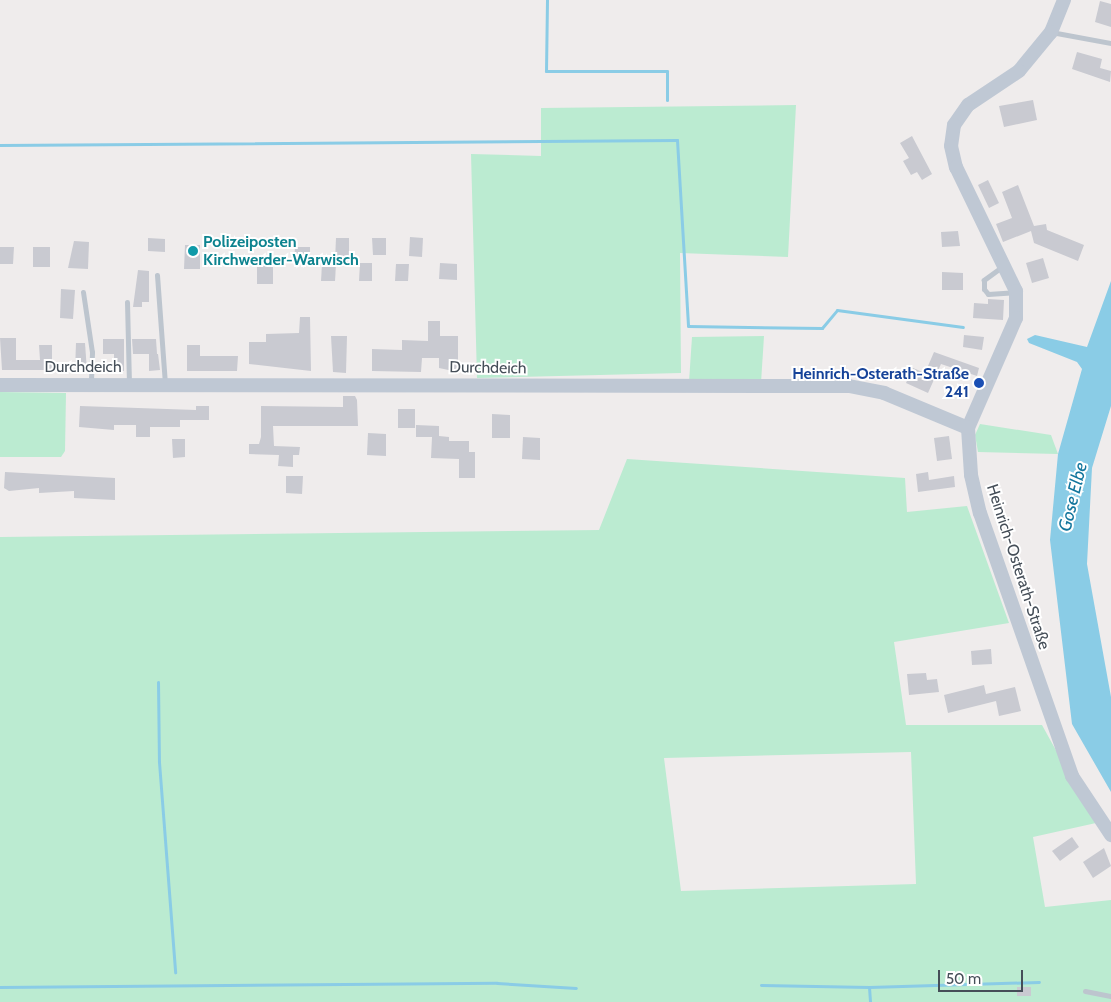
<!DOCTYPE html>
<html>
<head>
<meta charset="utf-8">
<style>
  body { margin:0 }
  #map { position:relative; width:1111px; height:1002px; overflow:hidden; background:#efecec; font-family:Cabin,sans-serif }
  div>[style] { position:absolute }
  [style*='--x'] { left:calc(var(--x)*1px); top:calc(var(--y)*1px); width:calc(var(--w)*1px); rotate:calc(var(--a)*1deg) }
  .green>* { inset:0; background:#bbebd1 }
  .water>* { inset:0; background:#8acce6 }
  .stream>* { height:3px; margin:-1.5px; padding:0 1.5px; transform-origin:1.5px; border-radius:1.5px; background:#8acce6 }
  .building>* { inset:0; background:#c9cad1 }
  .lane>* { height:5px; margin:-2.5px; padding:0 2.5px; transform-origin:2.5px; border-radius:2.5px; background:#bdc5ce }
  .secondary>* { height:14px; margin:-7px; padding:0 7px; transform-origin:7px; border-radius:7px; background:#bfc8d4 }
  .dots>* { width:14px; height:14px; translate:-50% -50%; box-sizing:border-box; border:2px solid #fff; border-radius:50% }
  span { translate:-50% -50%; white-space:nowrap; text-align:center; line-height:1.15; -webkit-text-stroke:4px #fff; paint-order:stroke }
  .culture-label { font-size:16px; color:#0d838f; font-weight:700 }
  .left { translate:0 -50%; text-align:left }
  .street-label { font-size:16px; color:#454e58 }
  .transit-label { font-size:16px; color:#164399; font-weight:700 }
  .right { translate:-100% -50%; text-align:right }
  .water-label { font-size:18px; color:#13769d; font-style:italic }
  .scale { position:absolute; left:938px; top:970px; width:85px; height:22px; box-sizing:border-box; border:2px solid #454e58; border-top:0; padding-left:6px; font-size:15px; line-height:18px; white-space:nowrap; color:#454e58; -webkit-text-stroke:4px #fff; paint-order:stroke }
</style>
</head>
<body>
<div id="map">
  <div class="green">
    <i style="clip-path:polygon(796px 105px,788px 257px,680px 253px,681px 373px,477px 378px,471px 154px,541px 156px,541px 108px)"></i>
    <i style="clip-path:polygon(764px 336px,761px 383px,689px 382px,692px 337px)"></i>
    <i style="clip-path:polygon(0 392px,66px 393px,65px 451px,61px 457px,0 457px)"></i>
    <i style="clip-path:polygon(980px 424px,1051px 435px,1058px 454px,978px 452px,975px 435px)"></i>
    <i style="clip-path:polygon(evenodd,627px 459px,905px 478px,907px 512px,967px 506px,1009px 623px,894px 642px,906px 725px,1042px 725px,1096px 823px,1033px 837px,1045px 907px,1111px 900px,1111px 1002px,0 1002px,0 537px,599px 530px,627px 459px,911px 752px,916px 884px,681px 891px,664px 758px,911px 752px)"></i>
  </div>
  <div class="water">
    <i style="clip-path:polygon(1111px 281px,1111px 406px,1092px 468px,1087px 564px,1111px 697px,1111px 792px,1072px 724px,1050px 540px,1058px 454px,1082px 369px,1077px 362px,1029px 343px,1027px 339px,1035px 335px,1087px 347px)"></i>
  </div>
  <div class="stream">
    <i style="--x:547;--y:0;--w:71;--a:90.8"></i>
    <i style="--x:546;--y:71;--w:121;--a:0"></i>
    <i style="--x:667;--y:71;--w:29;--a:90"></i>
    <i style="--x:0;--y:145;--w:677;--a:-0.42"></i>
    <i style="--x:677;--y:140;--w:186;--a:86.6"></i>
    <i style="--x:688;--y:326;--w:134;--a:0.9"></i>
    <i style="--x:822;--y:328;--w:23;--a:-50"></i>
    <i style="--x:837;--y:310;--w:127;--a:7.7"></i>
    <i style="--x:158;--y:682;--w:80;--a:89.3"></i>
    <i style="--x:159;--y:762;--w:211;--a:85.6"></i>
    <i style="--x:761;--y:985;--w:108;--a:1.1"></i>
    <i style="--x:869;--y:987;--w:15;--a:86"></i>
    <i style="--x:0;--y:987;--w:497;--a:-0.5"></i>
    <i style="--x:497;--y:983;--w:79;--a:3.6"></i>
    <i style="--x:869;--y:987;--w:170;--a:-1.7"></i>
  </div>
  <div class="building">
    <i style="clip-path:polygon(1100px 1px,1111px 4px,1111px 27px,1095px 22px)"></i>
    <i style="clip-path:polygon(1077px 52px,1102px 59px,1100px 68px,1111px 71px,1110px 82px,1072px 69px)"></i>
    <i style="clip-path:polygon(1033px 100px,1037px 120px,1004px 127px,999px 106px)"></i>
    <i style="clip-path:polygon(912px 136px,932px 174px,922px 180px,917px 172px,911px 175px,903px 161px,909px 158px,900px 143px)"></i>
    <i style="clip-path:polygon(988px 180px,999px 203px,989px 208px,978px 185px)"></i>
    <i style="clip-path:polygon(1018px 185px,1034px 226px,1046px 224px,1047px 230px,1084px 245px,1078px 261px,1034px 243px,1031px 231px,1003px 242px,996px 224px,1012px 218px,1002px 192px)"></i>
    <i style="clip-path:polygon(958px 231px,960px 246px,942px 247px,941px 232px)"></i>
    <i style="clip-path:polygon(410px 237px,423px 238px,422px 257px,409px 256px)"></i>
    <i style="clip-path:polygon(148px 238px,165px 239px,165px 252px,148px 251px)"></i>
    <i style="clip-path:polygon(336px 238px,349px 238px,349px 262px,335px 261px)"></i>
    <i style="clip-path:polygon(372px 238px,386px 238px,386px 255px,373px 255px)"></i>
    <i style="clip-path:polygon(74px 241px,89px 242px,88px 269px,68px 268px)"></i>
    <i style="clip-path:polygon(185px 245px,200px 245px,200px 269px,184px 269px)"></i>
    <i style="clip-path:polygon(0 247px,14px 247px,13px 264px,0 264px)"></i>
    <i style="clip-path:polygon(33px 247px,50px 247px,50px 267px,33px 267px)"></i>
    <i style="clip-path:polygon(295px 247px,310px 247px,310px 264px,294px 263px)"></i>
    <i style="clip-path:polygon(1043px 258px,1049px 278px,1032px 283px,1026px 263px)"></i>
    <i style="clip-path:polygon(360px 263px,372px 263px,372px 281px,359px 281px)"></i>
    <i style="clip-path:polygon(440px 263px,457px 264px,457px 280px,439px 279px)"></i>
    <i style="clip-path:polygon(322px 264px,336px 264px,335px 281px,321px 281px)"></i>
    <i style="clip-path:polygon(396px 264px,409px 264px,408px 281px,395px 281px)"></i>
    <i style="clip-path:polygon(257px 266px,273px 266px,273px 284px,257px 284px)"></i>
    <i style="clip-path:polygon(138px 270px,149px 271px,149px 302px,142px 302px,142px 307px,133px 307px)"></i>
    <i style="clip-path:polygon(942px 272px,963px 273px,963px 290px,942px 290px)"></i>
    <i style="clip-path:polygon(61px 289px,75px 290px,73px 319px,60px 318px)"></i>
    <i style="clip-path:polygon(988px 299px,1004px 300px,1003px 320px,973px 318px,974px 303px,988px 304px)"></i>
    <i style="clip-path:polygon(300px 317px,310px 317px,311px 371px,249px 364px,249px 342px,266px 342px,266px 334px,299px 333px)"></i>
    <i style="clip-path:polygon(428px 321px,440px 321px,440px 336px,458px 336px,458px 372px,439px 368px,439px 358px,422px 358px,421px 372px,372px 371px,372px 349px,402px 350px,402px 340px,428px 341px)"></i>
    <i style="clip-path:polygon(964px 335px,984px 337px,982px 350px,963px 347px)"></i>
    <i style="clip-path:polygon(331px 336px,347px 336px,346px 373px,333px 372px)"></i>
    <i style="clip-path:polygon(0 338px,16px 338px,16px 360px,40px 360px,39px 345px,52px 345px,52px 370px,2px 370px)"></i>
    <i style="clip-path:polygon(103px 339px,124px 339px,124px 371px,114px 371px,114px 354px,103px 354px)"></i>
    <i style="clip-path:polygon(132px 339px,156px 339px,157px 354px,133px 354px)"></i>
    <i style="clip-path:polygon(76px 343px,85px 343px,87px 371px,75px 371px)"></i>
    <i style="clip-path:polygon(187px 345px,200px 345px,200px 356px,238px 356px,237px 371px,187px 371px)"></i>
    <i style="clip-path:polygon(934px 352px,979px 368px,977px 376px,941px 364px,928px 393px,906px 383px,913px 368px,925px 373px)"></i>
    <i style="clip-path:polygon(149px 354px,158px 354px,160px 370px,149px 371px)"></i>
    <i style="clip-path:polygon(343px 396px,355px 396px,357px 400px,358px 426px,273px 426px,274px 446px,300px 447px,299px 455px,293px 455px,293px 467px,278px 466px,279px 455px,249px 454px,249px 444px,259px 444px,261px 437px,261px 406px,343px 407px)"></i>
    <i style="clip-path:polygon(80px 406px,196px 410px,196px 406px,209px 406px,209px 420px,180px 420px,180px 427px,150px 427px,150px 437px,136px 437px,136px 425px,114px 425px,114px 430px,79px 427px)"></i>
    <i style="clip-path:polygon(398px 409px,415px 409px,415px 428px,398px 428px)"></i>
    <i style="clip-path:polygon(492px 414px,510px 415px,510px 438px,492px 438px)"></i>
    <i style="clip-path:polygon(416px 425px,439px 426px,439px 436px,449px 437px,449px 441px,469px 441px,469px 452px,475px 452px,475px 478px,459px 478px,459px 459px,431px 458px,432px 437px,416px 437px)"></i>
    <i style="clip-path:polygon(368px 433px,386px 434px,386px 456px,367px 455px)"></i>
    <i style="clip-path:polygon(949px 436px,952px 459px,937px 461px,934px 438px)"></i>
    <i style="clip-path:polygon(523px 437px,540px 438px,540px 460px,522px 459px)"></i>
    <i style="clip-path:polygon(172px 439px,185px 439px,185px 457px,173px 458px)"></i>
    <i style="clip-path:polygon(5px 472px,115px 478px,115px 500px,74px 498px,74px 491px,39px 493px,39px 488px,9px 491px,4px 488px)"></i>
    <i style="clip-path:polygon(928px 472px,929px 480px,954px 476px,955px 487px,918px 492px,916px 474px)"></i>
    <i style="clip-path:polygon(286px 476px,303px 476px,302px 494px,286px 493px)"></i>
    <i style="clip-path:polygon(991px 649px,992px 664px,972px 665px,971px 651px)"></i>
    <i style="clip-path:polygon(926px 673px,927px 680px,937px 679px,939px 692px,909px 695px,907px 674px)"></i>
    <i style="clip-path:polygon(984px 685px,986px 694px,1015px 687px,1021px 711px,999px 716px,996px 701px,948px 713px,944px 695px)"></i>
    <i style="clip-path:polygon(1072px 837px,1079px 847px,1060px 861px,1052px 851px)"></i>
    <i style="clip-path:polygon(1104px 848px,1111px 866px,1093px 878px,1083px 862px)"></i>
    <i style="clip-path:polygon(1017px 987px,1031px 987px,1031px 996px,1017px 996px)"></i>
  </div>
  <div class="lane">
    <i style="--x:1051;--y:32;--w:61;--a:10.4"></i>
    <i style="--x:1003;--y:266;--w:24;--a:144"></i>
    <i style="--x:984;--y:280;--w:9;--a:90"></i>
    <i style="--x:984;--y:289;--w:6;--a:51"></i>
    <i style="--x:988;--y:294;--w:26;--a:-4"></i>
    <i style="--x:157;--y:275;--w:109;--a:85.8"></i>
    <i style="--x:83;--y:292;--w:61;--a:81.5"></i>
    <i style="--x:92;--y:352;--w:32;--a:92"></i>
    <i style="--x:127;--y:302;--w:82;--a:88.6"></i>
    <i style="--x:1085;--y:991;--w:26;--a:11"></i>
  </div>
  <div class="secondary">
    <i style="--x:1064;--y:0;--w:35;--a:112"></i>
    <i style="--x:1051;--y:32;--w:50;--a:129.4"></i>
    <i style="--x:1019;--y:71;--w:61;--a:146.3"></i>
    <i style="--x:968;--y:105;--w:24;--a:125"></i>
    <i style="--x:954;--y:125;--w:21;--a:98"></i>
    <i style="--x:951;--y:146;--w:22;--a:77"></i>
    <i style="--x:956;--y:167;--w:138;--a:64.2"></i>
    <i style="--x:1016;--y:291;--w:27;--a:90"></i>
    <i style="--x:1016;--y:318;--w:120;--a:113.6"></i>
    <i style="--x:968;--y:428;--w:47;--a:86.3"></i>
    <i style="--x:971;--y:475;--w:39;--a:77"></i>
    <i style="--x:980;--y:513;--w:279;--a:70.7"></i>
    <i style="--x:1072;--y:776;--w:71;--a:56.5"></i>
    <i style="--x:0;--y:385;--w:849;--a:0.07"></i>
    <i style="--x:849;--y:386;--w:36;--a:11"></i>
    <i style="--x:884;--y:393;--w:91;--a:22.6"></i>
  </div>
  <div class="dots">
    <i style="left:193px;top:251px;background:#0f9aa8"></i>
    <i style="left:979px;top:383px;background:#1a4fb4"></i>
  </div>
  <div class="culture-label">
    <span class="left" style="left:203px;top:251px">Polizeiposten<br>Kirchwerder-Warwisch</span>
  </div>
  <div class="street-label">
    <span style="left:83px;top:367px">Durchdeich</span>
    <span style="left:488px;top:368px;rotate:1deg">Durchdeich</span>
    <span style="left:1018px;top:567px;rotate:72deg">Heinrich-Osterath-Straße</span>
  </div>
  <div class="transit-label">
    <span class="right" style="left:969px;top:383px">Heinrich-Osterath-Straße<br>241</span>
  </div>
  <div class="water-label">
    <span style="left:1073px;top:497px;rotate:-76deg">Gose Elbe</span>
  </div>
  <div class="scale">50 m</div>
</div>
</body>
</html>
